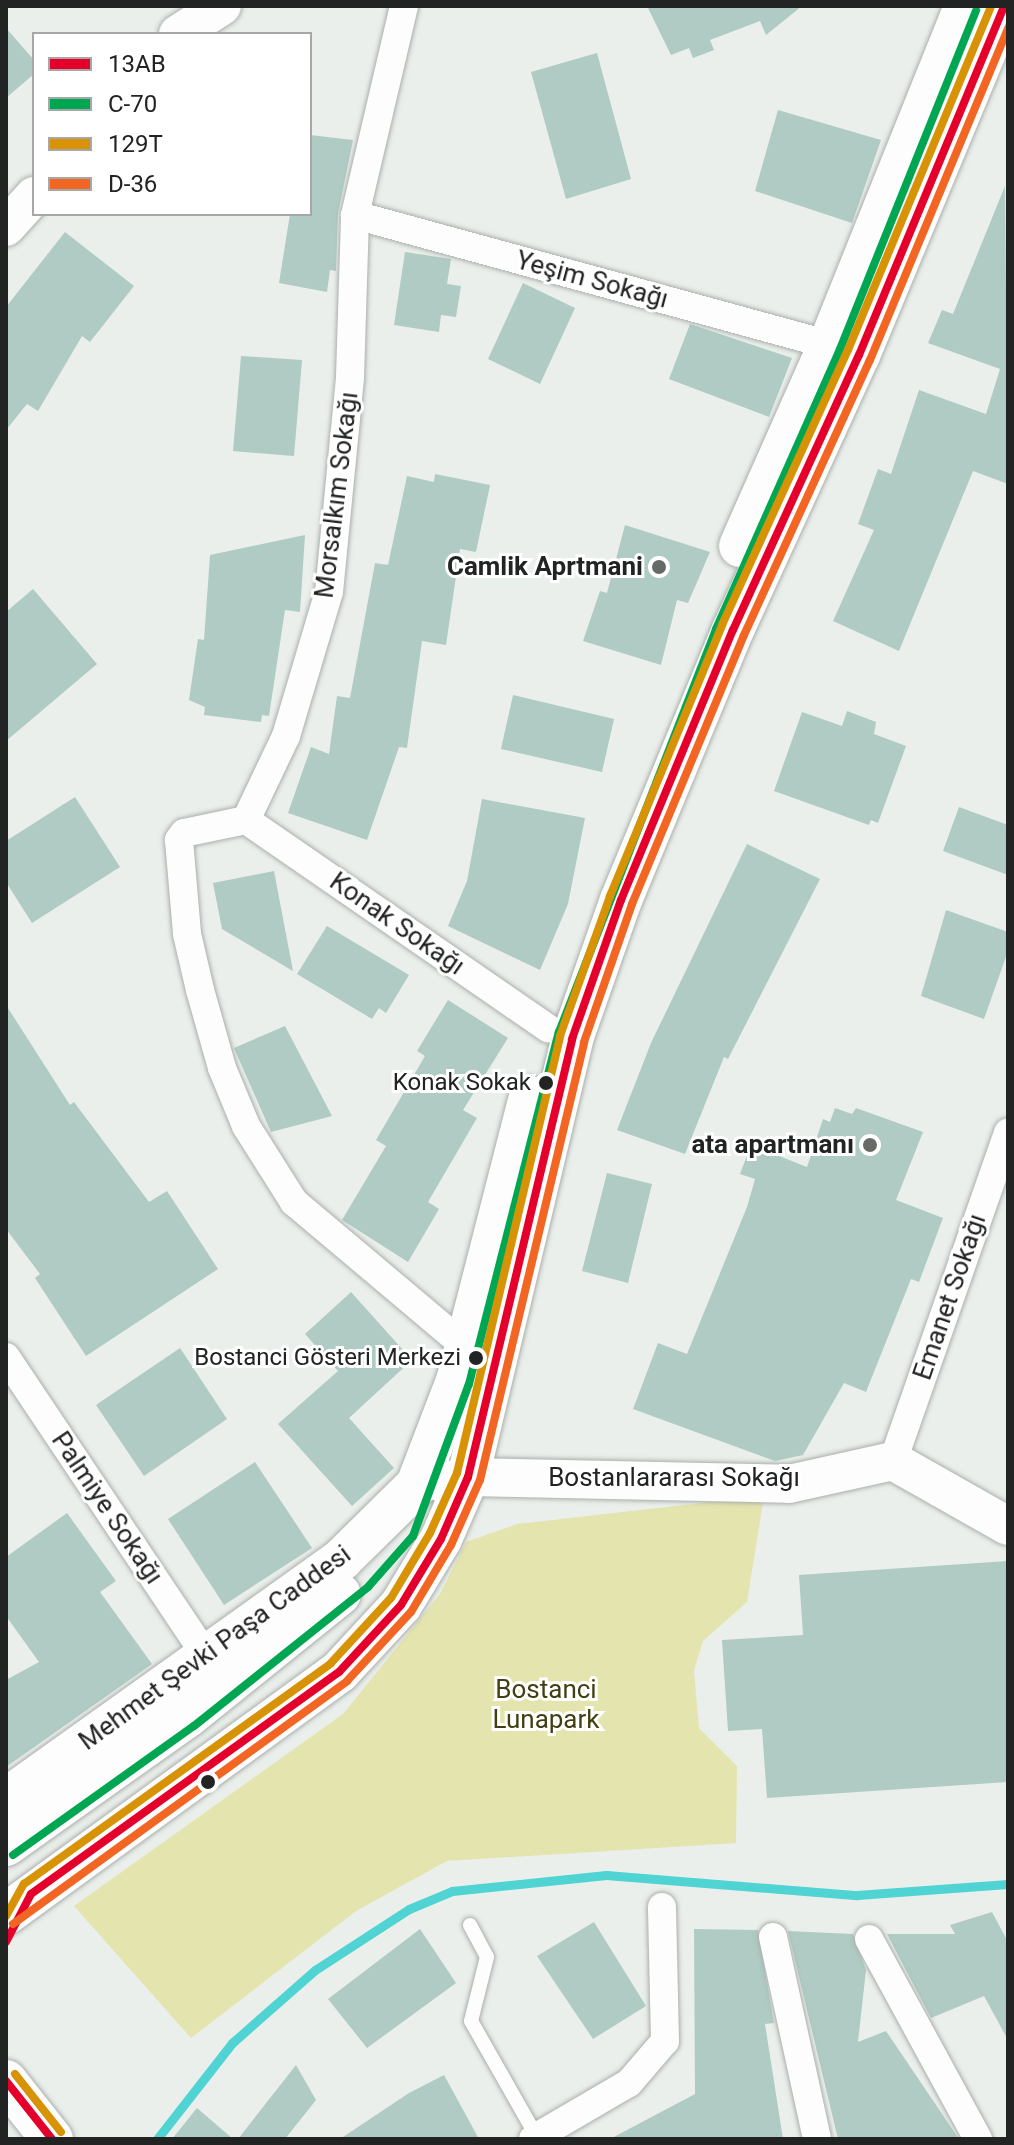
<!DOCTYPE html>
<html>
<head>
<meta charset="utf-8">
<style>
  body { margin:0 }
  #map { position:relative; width:1014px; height:2145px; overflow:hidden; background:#eaefeb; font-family:Roboto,sans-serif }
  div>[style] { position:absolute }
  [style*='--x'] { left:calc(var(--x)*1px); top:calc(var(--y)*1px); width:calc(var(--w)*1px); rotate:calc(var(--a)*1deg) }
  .green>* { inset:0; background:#e4e4ae }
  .stream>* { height:9px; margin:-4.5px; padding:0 4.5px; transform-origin:4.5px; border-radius:4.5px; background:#4fd3d3 }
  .building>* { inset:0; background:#afcbc3 }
  .roads { filter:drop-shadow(0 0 2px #abafac) drop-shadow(0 0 2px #abafac) }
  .service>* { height:14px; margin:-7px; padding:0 7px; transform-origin:7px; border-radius:7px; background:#fcfdfc }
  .minor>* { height:28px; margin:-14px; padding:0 14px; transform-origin:14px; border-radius:14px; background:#fcfdfc }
  .secondary>* { height:38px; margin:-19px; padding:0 19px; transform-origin:19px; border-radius:19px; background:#fcfdfc }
  .primary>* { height:42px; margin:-21px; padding:0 21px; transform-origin:21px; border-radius:21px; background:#fcfdfc }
  .bus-1>* { height:8px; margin:-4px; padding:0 4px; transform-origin:4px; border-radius:4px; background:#e4002b }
  .bus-2>* { height:8px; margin:-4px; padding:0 4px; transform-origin:4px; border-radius:4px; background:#00a651 }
  .bus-3>* { height:8px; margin:-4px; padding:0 4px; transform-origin:4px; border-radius:4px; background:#d79205 }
  .bus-4>* { height:8px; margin:-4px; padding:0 4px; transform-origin:4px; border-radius:4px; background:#f26522 }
  .dots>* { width:22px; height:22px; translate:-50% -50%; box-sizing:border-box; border:4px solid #fff; border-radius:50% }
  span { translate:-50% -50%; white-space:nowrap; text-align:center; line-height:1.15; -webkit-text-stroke:6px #fff; paint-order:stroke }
  .bus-label { font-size:24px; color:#212422 }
  .right { translate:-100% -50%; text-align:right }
  .street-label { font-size:26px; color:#212422 }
  .poi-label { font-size:26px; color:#212422; font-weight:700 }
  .park-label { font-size:26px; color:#423f13 }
  .frame { position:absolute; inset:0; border:8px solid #212422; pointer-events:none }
  .legend { position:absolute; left:32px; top:32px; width:280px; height:184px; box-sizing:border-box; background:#fff; border:2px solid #a6a7a7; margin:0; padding:10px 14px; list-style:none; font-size:24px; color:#212422 }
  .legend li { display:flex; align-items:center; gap:16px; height:40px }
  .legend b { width:40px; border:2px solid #a6a7a7 }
</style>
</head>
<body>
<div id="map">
  <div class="green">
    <i style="clip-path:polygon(764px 1496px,747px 1602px,703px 1641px,694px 1670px,699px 1728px,737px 1766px,736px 1843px,447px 1861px,356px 1911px,191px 2038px,74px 1906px,343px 1714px,440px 1594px,466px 1542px,517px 1524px)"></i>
  </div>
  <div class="stream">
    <i style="--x:157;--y:2139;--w:122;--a:-52"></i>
    <i style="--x:232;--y:2043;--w:111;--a:-41.3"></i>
    <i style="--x:315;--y:1970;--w:112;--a:-33"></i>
    <i style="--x:409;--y:1909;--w:47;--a:-22.7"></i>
    <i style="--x:452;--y:1891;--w:155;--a:-5.9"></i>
    <i style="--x:606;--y:1875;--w:252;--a:4.6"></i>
    <i style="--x:857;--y:1895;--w:151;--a:-4.2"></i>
  </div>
  <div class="building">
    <i style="clip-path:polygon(647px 6px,802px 6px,766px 35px,760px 21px,710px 40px,714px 50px,693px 58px,689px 48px,671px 55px)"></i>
    <i style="clip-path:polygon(6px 28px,34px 60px,34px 74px,6px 98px)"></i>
    <i style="clip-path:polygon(597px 53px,631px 179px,566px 199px,531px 72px)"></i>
    <i style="clip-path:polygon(778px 110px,881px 140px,852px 223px,755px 191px)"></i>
    <i style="clip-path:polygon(310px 135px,353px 140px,338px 214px,336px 271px,330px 270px,327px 292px,279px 283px,290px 214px,310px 214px)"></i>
    <i style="clip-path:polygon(1005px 186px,1008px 484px,973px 471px,899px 651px,833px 621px,874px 530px,858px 524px,878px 469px,891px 474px,919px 390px,986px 414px,1000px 369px,928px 343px,942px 310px,953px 314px)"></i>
    <i style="clip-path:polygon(65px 232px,134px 286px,90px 342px,82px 336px,38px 411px,27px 404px,6px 430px,6px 307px)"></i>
    <i style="clip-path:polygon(405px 252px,451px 259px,447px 284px,461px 286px,456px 317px,441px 315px,439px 332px,394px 325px)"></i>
    <i style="clip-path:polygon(523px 283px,575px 308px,540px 384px,488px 359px)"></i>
    <i style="clip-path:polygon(690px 324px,792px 358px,769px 417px,669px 379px)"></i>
    <i style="clip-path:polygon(241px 356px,302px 360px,294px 456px,233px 451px)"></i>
    <i style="clip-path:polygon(435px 474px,490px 485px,476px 552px,460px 549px,446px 645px,422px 641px,407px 748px,399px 747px,367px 840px,288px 813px,311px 747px,329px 754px,337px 696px,350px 698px,375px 563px,388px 565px,407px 476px,434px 482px)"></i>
    <i style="clip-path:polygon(625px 525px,710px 552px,688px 603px,677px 600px,661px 665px,583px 641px,600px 591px,607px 593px)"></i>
    <i style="clip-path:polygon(305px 535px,300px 612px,285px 610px,269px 716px,262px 715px,261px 722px,204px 715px,205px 707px,189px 700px,198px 639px,204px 640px,210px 555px)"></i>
    <i style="clip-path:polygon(33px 589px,97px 664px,6px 741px,6px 612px)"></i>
    <i style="clip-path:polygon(513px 695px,614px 719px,602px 772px,501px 749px)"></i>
    <i style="clip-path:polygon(847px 711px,876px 722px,874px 734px,906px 746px,878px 823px,871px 820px,869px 825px,774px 791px,802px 712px,842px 726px)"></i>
    <i style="clip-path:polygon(75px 797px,120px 867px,32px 923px,6px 882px,6px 841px)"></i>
    <i style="clip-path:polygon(482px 799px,585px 818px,568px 904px,540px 970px,448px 926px,467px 881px)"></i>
    <i style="clip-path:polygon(959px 807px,1008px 825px,1008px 875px,943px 851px)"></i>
    <i style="clip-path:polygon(747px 844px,820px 879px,728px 1059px,724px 1057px,685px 1154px,617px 1130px,651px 1043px)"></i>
    <i style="clip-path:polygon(274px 871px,293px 971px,222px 929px,213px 883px)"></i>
    <i style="clip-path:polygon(946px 910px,1008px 932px,1008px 951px,984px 1019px,921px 996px)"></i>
    <i style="clip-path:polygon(327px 926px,409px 975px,386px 1013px,379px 1008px,372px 1019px,297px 974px)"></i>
    <i style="clip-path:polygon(448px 1000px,508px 1038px,463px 1110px,477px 1118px,428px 1202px,439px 1209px,408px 1262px,342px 1220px,386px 1146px,376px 1140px,425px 1056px,417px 1051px)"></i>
    <i style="clip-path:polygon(6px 1005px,70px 1105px,74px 1102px,149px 1202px,167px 1191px,218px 1269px,86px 1356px,35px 1278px,40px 1274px,6px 1229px)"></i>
    <i style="clip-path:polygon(285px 1026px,332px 1116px,271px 1132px,234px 1048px)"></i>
    <i style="clip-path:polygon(835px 1108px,852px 1114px,856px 1108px,923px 1132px,896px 1200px,943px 1218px,919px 1282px,911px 1279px,866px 1392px,844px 1383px,803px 1455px,775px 1461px,633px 1409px,658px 1343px,687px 1354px,747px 1207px,755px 1179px,740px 1174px,751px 1145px,807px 1167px,823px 1119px,830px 1122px)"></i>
    <i style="clip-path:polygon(607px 1173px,652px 1184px,628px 1283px,582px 1271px)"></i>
    <i style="clip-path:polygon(351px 1292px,412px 1360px,349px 1418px,394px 1468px,352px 1506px,278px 1424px,338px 1371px,305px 1334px)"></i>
    <i style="clip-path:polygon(180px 1348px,227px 1419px,144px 1476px,96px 1405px)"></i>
    <i style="clip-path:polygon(255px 1462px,312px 1548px,224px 1605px,168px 1519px)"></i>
    <i style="clip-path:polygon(67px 1513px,116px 1581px,100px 1592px,152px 1664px,6px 1767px,6px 1680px,39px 1662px,6px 1616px,6px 1557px)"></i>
    <i style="clip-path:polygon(1008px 1561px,1008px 1782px,767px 1798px,762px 1729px,728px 1731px,722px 1640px,803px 1635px,799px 1575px)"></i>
    <i style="clip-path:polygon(992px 1912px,1008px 1942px,1008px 2040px,984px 1996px,931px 2018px,887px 1934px,955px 1934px,950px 1925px)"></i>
    <i style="clip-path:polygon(594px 1922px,646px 2006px,593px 2039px,537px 1956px)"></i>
    <i style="clip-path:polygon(420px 1929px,456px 1983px,367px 2048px,328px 1999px)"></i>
    <i style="clip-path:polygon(694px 1929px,758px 1930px,774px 2023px,765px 2024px,783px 2139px,610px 2139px,695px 2094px)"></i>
    <i style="clip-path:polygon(788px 1931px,853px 1934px,866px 1970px,858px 2042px,886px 2031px,959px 2139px,838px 2139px)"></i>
    <i style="clip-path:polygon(296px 2065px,316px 2100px,285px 2139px,238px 2139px)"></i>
    <i style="clip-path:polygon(444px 2075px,479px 2139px,340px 2139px,409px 2093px)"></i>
    <i style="clip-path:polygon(197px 2108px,233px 2139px,172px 2139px)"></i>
  </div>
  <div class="roads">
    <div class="service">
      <i style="--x:470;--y:1925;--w:36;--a:62"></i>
      <i style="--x:487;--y:1957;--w:66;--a:104"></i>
      <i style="--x:471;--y:2021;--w:133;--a:60.4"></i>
    </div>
    <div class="minor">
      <i style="--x:355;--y:215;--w:492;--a:15.3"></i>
      <i style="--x:246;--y:820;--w:93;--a:-64.5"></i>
      <i style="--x:286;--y:736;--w:150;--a:-73.4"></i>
      <i style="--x:329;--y:592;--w:216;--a:-84.4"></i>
      <i style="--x:350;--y:377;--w:162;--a:-88.2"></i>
      <i style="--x:355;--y:215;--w:215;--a:-76.8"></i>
      <i style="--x:246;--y:820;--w:63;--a:168.2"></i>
      <i style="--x:184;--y:833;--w:9;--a:126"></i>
      <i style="--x:179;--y:840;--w:94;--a:85.1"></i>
      <i style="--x:187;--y:934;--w:57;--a:76.9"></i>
      <i style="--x:200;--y:990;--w:81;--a:74.2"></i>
      <i style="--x:222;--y:1068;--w:63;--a:67.5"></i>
      <i style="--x:246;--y:1126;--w:90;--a:57.7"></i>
      <i style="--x:294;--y:1202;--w:225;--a:40.1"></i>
      <i style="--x:246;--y:820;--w:367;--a:34.6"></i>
      <i style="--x:6;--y:1357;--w:363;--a:56.2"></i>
      <i style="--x:893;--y:1461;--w:348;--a:-70.7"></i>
      <i style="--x:773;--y:1937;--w:207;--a:77.7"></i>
      <i style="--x:869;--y:1939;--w:228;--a:61.4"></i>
      <i style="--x:533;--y:2139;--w:111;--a:-30.3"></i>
      <i style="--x:629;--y:2083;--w:55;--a:-49.4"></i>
      <i style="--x:665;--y:2041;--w:134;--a:-91.3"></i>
    </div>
    <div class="secondary">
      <i style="--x:178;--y:34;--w:52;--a:-32.5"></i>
      <i style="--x:6;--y:227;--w:42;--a:-47.9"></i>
      <i style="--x:439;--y:1482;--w:29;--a:-10"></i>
      <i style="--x:468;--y:1477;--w:321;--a:1.2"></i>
      <i style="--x:789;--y:1484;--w:107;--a:-12.5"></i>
      <i style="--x:893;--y:1461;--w:132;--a:29.5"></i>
    </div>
    <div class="primary">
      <i style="--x:740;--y:546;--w:220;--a:-66.1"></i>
      <i style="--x:829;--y:345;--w:365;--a:-68.1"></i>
      <i style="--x:6;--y:1799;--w:413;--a:-35.5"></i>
      <i style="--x:342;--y:1559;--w:105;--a:-44.6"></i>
      <i style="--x:417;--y:1485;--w:111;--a:-69"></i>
      <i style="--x:457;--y:1381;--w:293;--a:-75.6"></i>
      <i style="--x:6;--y:1845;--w:222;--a:-35.3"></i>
      <i style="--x:187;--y:1717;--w:196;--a:-38.8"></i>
      <i style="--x:6;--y:1914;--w:412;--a:-36"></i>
      <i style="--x:339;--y:1672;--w:91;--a:-47.2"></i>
      <i style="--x:401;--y:1605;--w:77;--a:-58.8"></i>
      <i style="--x:441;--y:1539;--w:68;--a:-66.5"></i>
      <i style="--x:468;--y:1477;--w:450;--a:-76.6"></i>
      <i style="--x:572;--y:1039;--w:147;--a:-70.6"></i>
      <i style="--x:621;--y:900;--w:292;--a:-67.5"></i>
      <i style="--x:733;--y:630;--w:302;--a:-65.4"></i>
      <i style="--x:859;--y:355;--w:378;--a:-67.4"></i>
      <i style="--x:6;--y:2081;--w:74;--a:51.6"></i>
    </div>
  </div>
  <div class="bus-1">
    <i style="--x:6;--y:1942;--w:54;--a:-62.5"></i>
    <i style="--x:31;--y:1894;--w:380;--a:-35.8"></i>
    <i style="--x:339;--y:1672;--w:91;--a:-47.2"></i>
    <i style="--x:401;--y:1605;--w:77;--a:-58.8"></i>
    <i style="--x:441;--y:1539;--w:68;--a:-66.5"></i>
    <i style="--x:468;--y:1477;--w:450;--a:-76.6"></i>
    <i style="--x:572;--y:1039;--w:147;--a:-70.6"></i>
    <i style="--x:621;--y:900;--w:292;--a:-67.5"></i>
    <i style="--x:733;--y:630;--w:302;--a:-65.4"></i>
    <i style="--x:859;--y:355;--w:378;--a:-67.4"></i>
    <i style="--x:6;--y:2081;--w:74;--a:51.6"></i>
  </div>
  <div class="bus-2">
    <i style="--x:13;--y:1855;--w:222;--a:-35.5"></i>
    <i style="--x:194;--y:1726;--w:223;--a:-38.6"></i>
    <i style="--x:368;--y:1587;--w:68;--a:-48.6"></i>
    <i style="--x:413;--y:1536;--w:162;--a:-69.8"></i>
    <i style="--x:469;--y:1384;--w:363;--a:-75.7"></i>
    <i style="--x:559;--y:1032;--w:433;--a:-68.7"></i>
    <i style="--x:716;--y:629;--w:306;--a:-66.1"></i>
    <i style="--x:840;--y:349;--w:365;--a:-68.1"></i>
  </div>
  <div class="bus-3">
    <i style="--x:6;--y:1916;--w:37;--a:-61"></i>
    <i style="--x:24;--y:1884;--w:378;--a:-35.7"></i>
    <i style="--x:331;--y:1663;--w:88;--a:-47.3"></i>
    <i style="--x:391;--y:1598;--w:76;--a:-59"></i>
    <i style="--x:430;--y:1533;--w:66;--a:-65.8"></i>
    <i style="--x:457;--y:1473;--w:449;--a:-76.7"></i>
    <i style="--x:560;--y:1036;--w:149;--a:-70.3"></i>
    <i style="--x:610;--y:896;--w:293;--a:-67.5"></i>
    <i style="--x:722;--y:625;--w:302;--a:-65.4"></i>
    <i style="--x:848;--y:350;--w:373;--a:-67.4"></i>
    <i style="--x:15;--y:2074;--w:74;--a:51.6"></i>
  </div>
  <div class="bus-4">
    <i style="--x:13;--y:1924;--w:413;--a:-36"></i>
    <i style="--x:347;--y:1681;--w:94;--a:-47.2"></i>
    <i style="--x:411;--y:1612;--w:78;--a:-59.2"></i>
    <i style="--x:451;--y:1545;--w:71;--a:-66"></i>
    <i style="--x:480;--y:1480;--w:450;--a:-76.6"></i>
    <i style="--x:584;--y:1042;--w:146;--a:-70.8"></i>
    <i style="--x:632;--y:904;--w:291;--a:-67.4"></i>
    <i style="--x:744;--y:635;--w:302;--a:-65.4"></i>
    <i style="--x:870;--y:360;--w:360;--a:-67.4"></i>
  </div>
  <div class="dots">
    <i style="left:659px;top:567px;background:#676b68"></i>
    <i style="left:546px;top:1083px;background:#212422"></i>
    <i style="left:870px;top:1145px;background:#676b68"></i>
    <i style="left:476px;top:1358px;background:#212422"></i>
    <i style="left:208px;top:1782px;background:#212422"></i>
  </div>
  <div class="bus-label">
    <span class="right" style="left:531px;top:1083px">Konak Sokak</span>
    <span class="right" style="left:461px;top:1358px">Bostanci Gösteri Merkezi</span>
  </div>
  <div class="street-label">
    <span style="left:592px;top:280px;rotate:15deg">Yeşim Sokağı</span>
    <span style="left:337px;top:495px;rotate:-83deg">Morsalkım Sokağı</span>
    <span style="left:397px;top:924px;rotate:35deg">Konak Sokağı</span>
    <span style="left:950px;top:1297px;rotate:-71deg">Emanet Sokağı</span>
    <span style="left:674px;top:1478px">Bostanlararası Sokağı</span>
    <span style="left:107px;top:1508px;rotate:56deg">Palmiye Sokağı</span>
    <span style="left:215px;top:1648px;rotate:-36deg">Mehmet Şevki Paşa Caddesi</span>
  </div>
  <div class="poi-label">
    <span class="right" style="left:643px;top:567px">Camlik Aprtmani</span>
    <span class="right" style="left:854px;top:1145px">ata apartmanı</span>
  </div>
  <div class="park-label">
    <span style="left:546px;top:1705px">Bostanci<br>Lunapark</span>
  </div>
  <div class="frame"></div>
  <ul class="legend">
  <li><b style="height:10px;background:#e4002b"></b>13AB</li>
  <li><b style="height:10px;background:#00a651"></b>C-70</li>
  <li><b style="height:10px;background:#d79205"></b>129T</li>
  <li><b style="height:10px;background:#f26522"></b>D-36</li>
  </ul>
</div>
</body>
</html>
